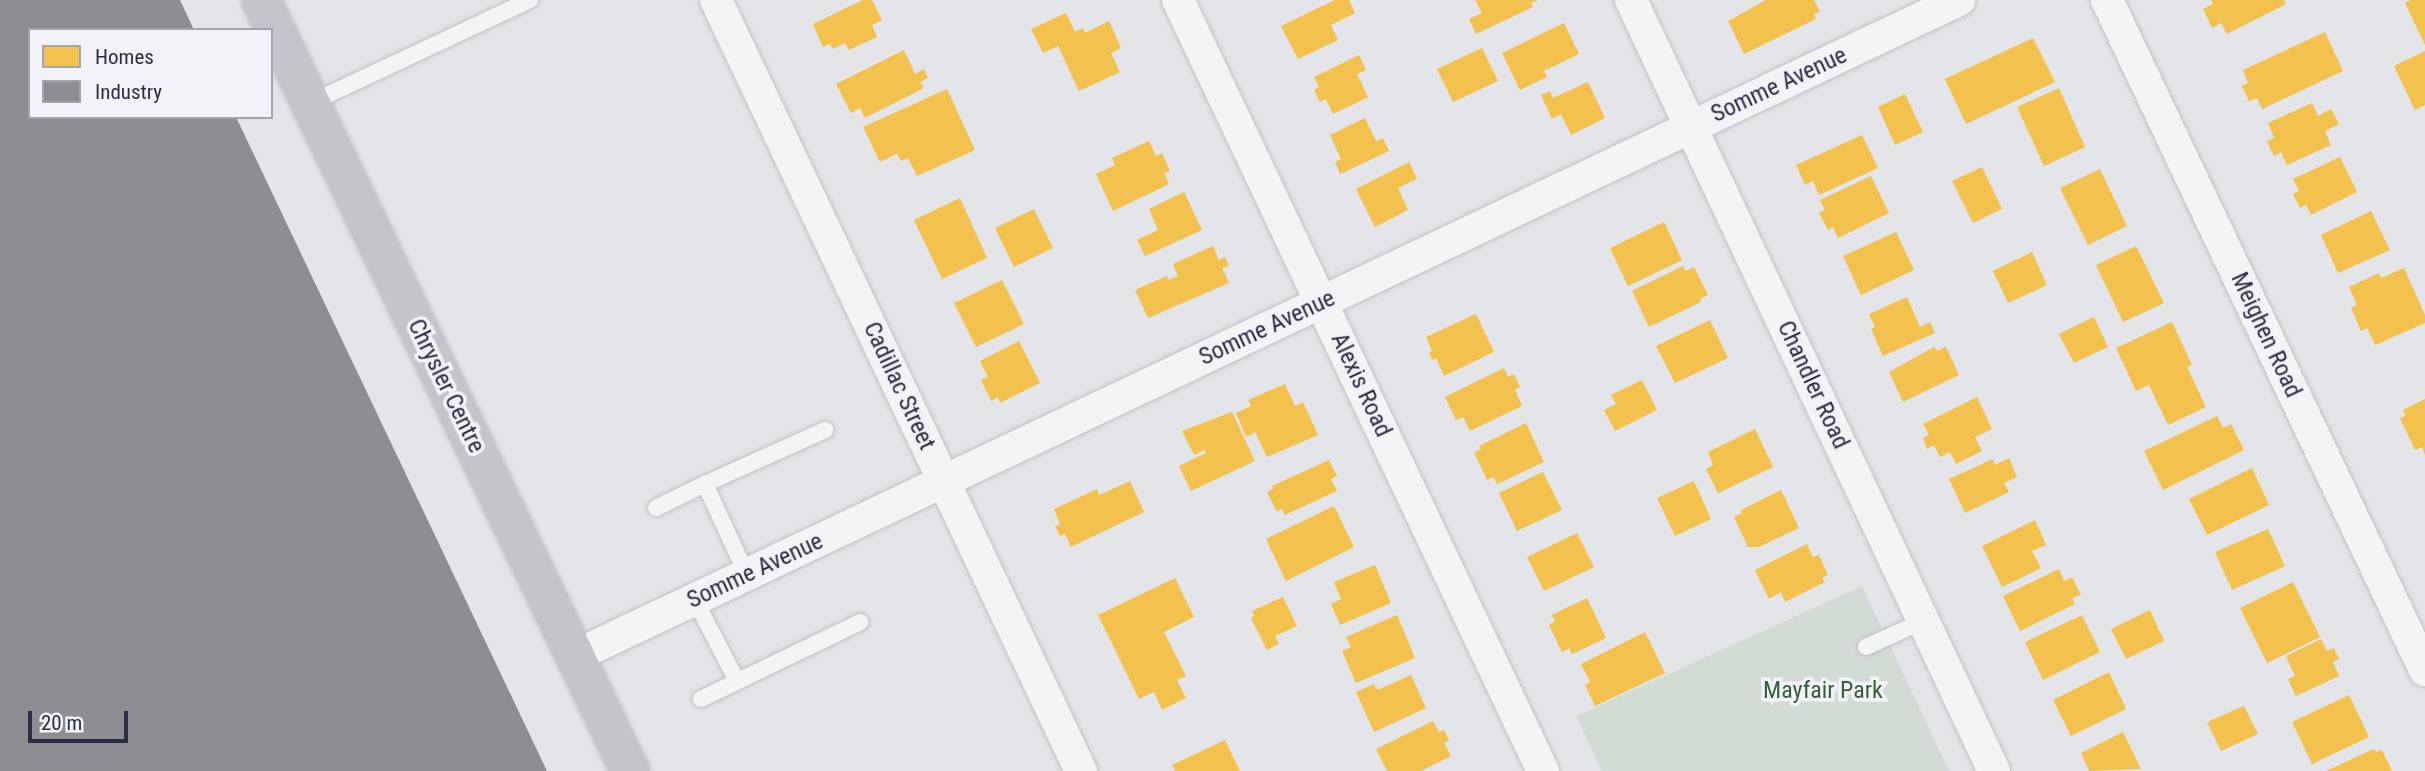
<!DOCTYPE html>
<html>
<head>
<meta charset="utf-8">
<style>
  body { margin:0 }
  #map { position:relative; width:2425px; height:771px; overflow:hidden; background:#e4e5e9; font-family:"Roboto Condensed",sans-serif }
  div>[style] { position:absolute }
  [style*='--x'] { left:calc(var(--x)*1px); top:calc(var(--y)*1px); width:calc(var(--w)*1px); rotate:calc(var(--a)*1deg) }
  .green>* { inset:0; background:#d2dcd5 }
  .homes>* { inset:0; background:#f2c14e }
  .industry>* { inset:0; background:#8d8d92 }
  .roads { filter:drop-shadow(0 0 2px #c1c2c7) drop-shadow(0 0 2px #c1c2c7) }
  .lane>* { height:16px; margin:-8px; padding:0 8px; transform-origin:8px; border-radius:8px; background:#f3f4f6 }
  .street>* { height:32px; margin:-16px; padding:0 16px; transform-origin:16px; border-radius:16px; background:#f3f4f6 }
  .secondary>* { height:38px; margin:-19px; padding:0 19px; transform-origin:19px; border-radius:19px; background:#c4c5ca }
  span { translate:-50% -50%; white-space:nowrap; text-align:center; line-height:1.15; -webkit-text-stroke:7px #f2f3f8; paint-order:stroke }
  .street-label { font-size:24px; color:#2a2d44 }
  .park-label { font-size:24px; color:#37603a }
  .legend { position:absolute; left:28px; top:28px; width:245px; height:91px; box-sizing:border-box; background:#f2f3f8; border:2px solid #a2a4b0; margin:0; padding:9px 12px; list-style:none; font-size:21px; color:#2a2d44 }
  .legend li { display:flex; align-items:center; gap:14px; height:35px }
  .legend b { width:35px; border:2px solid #a2a4b0 }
  .scale { position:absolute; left:28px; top:711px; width:100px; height:32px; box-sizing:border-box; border:4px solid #2a2d44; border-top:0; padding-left:9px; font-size:21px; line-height:24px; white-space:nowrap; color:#2a2d44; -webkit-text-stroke:5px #f2f3f8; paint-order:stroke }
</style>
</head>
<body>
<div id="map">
  <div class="green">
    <i style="clip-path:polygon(1862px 586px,1949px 771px,1602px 771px,1576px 716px)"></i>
  </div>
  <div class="homes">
    <i style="clip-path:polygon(863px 0,872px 0,882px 20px,872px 25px,877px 37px,849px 50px,845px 43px,833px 49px,830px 44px,823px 47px,813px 24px)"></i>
    <i style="clip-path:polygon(1335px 0,1349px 0,1355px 13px,1331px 25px,1338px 40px,1298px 59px,1281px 26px)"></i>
    <i style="clip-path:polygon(1475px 0,1538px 0,1531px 3px,1533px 7px,1476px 34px,1469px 19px,1482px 13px)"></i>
    <i style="clip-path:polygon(1766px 0,1814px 0,1820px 12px,1814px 14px,1816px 19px,1744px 54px,1728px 21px)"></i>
    <i style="clip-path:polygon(2211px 0,2284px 0,2286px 4px,2227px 34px,2221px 23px,2212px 28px,2203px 9px,2213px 4px)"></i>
    <i style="clip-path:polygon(2411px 0,2425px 0,2425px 45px,2405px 3px)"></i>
    <i style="clip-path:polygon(1066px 13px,1075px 32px,1083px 28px,1085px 33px,1109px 21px,1121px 48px,1111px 53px,1120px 72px,1079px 91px,1058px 46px,1043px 53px,1031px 29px)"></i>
    <i style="clip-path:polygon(1564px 23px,1579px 54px,1544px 71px,1547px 77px,1520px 90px,1502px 53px)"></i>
    <i style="clip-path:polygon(2325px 32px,2343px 71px,2262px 109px,2257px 98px,2249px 101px,2242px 86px,2248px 83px,2243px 70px)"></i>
    <i style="clip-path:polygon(2033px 38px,2055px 82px,1966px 124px,1945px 79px)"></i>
    <i style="clip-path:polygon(1482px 48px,1498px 81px,1453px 102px,1437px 69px)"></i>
    <i style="clip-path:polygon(904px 50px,915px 74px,924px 69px,928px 78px,920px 82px,924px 88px,865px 118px,860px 108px,851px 113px,836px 84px)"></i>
    <i style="clip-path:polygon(2425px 51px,2425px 105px,2415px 110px,2394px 66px)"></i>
    <i style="clip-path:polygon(1359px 55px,1366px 70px,1357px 74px,1368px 97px,1333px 114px,1326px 99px,1320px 102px,1314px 90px,1319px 87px,1314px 77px)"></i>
    <i style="clip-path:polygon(1588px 82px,1605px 118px,1571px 135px,1561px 114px,1552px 119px,1541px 95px,1550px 91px,1553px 98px)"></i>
    <i style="clip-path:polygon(2059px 88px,2085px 147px,2044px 166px,2017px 107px)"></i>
    <i style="clip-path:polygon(947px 89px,975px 150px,917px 176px,908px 158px,901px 161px,897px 154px,880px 162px,863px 127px)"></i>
    <i style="clip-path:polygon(1905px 94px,1923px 132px,1895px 145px,1878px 107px)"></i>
    <i style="clip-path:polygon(2312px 103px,2318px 116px,2331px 109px,2339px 124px,2325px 131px,2331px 145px,2287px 165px,2281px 152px,2274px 156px,2267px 141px,2274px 138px,2268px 123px)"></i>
    <i style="clip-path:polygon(1365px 118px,1376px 141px,1383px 138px,1389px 151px,1340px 174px,1335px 162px,1341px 159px,1330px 135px)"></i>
    <i style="clip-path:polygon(1862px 135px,1878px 168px,1819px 195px,1813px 181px,1805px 185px,1796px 165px)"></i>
    <i style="clip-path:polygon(1149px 141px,1156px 156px,1162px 153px,1170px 171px,1164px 173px,1169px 184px,1113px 211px,1096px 174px,1115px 165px,1112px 158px)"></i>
    <i style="clip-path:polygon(2340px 157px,2357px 192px,2311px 215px,2306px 205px,2300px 208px,2293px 194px,2299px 191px,2293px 179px)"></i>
    <i style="clip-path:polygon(1409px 162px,1417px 179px,1398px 188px,1408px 210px,1375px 227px,1356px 189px)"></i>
    <i style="clip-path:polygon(1982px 167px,2002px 209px,1973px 223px,1952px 181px)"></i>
    <i style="clip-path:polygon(2100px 169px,2127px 226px,2088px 245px,2060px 188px)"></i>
    <i style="clip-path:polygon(1871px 176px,1889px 213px,1838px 238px,1833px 227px,1828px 230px,1819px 213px,1825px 210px,1820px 200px)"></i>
    <i style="clip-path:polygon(1184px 192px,1202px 230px,1145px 256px,1137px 240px,1158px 230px,1149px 209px)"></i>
    <i style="clip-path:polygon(960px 198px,987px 258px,942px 279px,914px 220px)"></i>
    <i style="clip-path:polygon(1034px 209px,1053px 248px,1014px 267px,995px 228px)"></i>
    <i style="clip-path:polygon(2371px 211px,2390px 250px,2338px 273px,2321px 235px)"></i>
    <i style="clip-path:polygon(1664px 222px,1682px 260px,1628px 286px,1610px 248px)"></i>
    <i style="clip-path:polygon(1896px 232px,1914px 270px,1861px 295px,1843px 256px)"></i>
    <i style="clip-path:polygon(1213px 246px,1219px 260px,1225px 257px,1229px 266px,1222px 268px,1229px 283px,1148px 318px,1135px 290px,1167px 276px,1168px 280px,1178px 276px,1173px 264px)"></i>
    <i style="clip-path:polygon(2136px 246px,2164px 303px,2123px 322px,2096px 265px)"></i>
    <i style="clip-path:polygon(2032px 252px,2047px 285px,2008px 303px,1993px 271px)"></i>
    <i style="clip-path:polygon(1683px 266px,1686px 271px,1694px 267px,1708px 295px,1700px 299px,1701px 302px,1649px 327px,1632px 291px)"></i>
    <i style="clip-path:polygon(2404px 268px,2425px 315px,2425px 323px,2375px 345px,2367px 328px,2361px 331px,2351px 308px,2357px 305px,2349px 287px,2379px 273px,2381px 278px)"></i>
    <i style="clip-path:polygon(1002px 280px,1024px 324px,976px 347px,954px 303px)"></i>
    <i style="clip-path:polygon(1907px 297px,1920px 327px,1930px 322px,1935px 333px,1883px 356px,1871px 329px,1875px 327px,1869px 314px)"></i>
    <i style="clip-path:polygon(1476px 314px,1494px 352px,1444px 376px,1436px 358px,1432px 360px,1429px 353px,1432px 351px,1426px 337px)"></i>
    <i style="clip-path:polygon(2094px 317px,2108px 347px,2074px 363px,2059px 334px)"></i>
    <i style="clip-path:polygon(1710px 320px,1728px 358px,1675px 383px,1656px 346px)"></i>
    <i style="clip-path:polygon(2172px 322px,2192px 365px,2187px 367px,2206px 407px,2168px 425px,2149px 385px,2136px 391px,2116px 348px)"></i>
    <i style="clip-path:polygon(1019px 341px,1040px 383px,1000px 403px,998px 397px,991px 401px,981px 380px,988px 377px,980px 361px)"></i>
    <i style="clip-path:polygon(1934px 347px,1937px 351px,1946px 347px,1959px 375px,1903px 402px,1889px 372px)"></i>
    <i style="clip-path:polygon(1504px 368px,1508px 377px,1514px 374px,1520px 387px,1515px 390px,1522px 406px,1470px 431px,1463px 417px,1456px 420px,1445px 397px)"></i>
    <i style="clip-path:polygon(1642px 380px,1657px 410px,1615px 431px,1604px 410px,1616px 404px,1611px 395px)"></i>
    <i style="clip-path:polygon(1285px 384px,1295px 406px,1303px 402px,1318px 435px,1267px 457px,1255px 432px,1246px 437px,1236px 413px,1251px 406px,1248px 400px)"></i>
    <i style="clip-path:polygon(1977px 397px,1992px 429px,1975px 437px,1982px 451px,1956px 464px,1950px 452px,1940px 457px,1934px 445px,1927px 449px,1923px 438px,1929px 435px,1923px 424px)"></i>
    <i style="clip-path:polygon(2425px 399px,2425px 455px,2422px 447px,2415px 450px,2400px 418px,2406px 416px,2403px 410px)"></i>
    <i style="clip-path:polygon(1232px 412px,1255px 461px,1191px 491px,1179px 466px,1206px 453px,1205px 450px,1194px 455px,1182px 431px)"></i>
    <i style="clip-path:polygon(2217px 416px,2223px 428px,2231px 424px,2244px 450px,2163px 490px,2144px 451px)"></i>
    <i style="clip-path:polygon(1526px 423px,1544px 462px,1497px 484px,1494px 477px,1487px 480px,1474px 452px,1481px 449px,1479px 446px)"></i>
    <i style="clip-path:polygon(1755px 429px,1773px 467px,1718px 493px,1706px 469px,1713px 465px,1708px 452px)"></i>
    <i style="clip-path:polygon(2009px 458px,2017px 477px,2004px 483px,2009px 492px,1965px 513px,1949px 479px,1993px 459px,1995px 465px)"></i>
    <i style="clip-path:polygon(1329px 460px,1337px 476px,1331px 479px,1337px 491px,1285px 515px,1282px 509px,1277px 512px,1267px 492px,1273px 489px,1272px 486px)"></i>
    <i style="clip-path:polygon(2252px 468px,2269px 505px,2207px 535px,2189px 499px)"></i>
    <i style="clip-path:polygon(1543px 472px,1562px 510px,1517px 531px,1499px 493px)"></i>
    <i style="clip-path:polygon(1130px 481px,1144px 512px,1071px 547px,1065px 534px,1060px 536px,1055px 526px,1060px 524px,1054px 509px,1097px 489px,1099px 495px)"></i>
    <i style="clip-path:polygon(1694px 481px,1711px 519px,1675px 536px,1657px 498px)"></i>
    <i style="clip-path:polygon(1781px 490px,1799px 528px,1759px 547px,1748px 547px,1734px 517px,1742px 513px,1741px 510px)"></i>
    <i style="clip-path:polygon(1334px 506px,1354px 547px,1286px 581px,1266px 539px)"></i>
    <i style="clip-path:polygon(2035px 520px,2046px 545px,2032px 551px,2041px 568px,2002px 587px,1982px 546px)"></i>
    <i style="clip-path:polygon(2268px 529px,2285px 566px,2232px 590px,2215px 552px)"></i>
    <i style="clip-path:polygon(1577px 533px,1594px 567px,1544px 591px,1527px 557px)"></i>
    <i style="clip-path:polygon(1807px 544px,1813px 557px,1819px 555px,1828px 575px,1822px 578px,1825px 582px,1785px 602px,1781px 592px,1769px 599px,1755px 570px)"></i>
    <i style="clip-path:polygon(1375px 565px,1391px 603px,1340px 625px,1331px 604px,1341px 599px,1334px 582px)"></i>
    <i style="clip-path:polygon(2059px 569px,2064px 581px,2072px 577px,2081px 595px,2072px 598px,2075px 604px,2020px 631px,2003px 596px)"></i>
    <i style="clip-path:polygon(1175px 578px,1194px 617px,1164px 632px,1186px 676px,1177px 680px,1186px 698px,1162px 710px,1154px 692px,1139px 699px,1098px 615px)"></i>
    <i style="clip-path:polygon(2293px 582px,2320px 637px,2267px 663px,2240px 608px)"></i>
    <i style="clip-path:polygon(1283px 597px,1297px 626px,1275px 636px,1279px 644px,1267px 650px,1251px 618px,1254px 616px,1252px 611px)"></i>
    <i style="clip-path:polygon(1587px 598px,1606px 638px,1572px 654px,1569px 648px,1562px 652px,1549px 625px,1555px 621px,1552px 615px)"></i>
    <i style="clip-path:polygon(2150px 610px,2164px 641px,2126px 659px,2111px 629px)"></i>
    <i style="clip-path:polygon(1397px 615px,1415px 658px,1356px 683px,1342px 651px,1351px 647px,1346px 637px)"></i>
    <i style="clip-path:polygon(2082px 615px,2100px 652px,2043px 680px,2025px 642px)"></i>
    <i style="clip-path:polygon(1645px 632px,1665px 673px,1595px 706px,1585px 685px,1590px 682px,1581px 664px)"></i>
    <i style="clip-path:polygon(2321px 639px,2327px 651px,2334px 648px,2339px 659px,2333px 662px,2339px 676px,2296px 696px,2288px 679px,2295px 676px,2286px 656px)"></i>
    <i style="clip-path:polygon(2109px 672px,2126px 709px,2071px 736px,2053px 700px)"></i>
    <i style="clip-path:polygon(1411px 675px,1426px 708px,1374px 732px,1356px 692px,1374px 684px,1376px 689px,1380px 689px)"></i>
    <i style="clip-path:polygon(2349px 695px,2369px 737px,2312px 764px,2292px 722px)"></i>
    <i style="clip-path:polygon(2244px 706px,2258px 734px,2221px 751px,2207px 722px)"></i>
    <i style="clip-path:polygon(1433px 721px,1439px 732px,1444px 730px,1449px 740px,1444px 743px,1451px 756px,1421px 771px,1387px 771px,1376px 749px)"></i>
    <i style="clip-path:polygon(2123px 732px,2141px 769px,2089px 771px,2081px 753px)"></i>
    <i style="clip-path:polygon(1225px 740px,1240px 771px,1175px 771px,1172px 765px)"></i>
    <i style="clip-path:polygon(2374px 749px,2376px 752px,2382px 750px,2392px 771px,2326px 771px)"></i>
  </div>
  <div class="industry">
    <i style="clip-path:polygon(0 0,180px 0,194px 30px,30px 30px,30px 117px,236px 117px,547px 771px,0 771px)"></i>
  </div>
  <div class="roads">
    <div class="lane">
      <i style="--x:310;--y:103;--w:243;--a:-25.1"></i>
      <i style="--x:705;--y:484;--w:132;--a:-24.2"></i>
      <i style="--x:656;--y:508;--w:55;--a:-26.1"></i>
      <i style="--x:705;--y:484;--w:100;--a:65.2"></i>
      <i style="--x:695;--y:600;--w:91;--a:62.6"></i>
      <i style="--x:1866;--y:647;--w:63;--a:-24.5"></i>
      <i style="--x:701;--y:699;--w:177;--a:-25.8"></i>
    </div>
    <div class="street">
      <i style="--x:716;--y:0;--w:853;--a:64.67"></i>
      <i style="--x:1178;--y:0;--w:853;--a:64.67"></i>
      <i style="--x:1631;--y:0;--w:852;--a:64.79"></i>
      <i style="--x:2107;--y:0;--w:742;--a:64.61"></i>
      <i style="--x:575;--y:656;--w:1532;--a:-25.36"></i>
    </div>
    <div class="secondary">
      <i style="--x:261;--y:0;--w:855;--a:64.42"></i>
    </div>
  </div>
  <div class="street-label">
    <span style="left:1779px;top:85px;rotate:-25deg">Somme Avenue</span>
    <span style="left:1267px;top:328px;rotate:-25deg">Somme Avenue</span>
    <span style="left:2266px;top:335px;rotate:65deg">Meighen Road</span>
    <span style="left:1361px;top:385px;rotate:65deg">Alexis Road</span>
    <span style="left:1813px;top:385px;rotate:65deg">Chandler Road</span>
    <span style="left:446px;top:386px;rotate:64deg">Chrysler Centre</span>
    <span style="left:899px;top:386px;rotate:65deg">Cadillac Street</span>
    <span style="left:755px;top:571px;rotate:-25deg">Somme Avenue</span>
  </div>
  <div class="park-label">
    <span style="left:1823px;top:691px">Mayfair Park</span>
  </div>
  <ul class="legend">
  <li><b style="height:19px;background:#f2c14e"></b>Homes</li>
  <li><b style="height:19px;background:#8d8d92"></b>Industry</li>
  </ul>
  <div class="scale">20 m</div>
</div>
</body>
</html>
